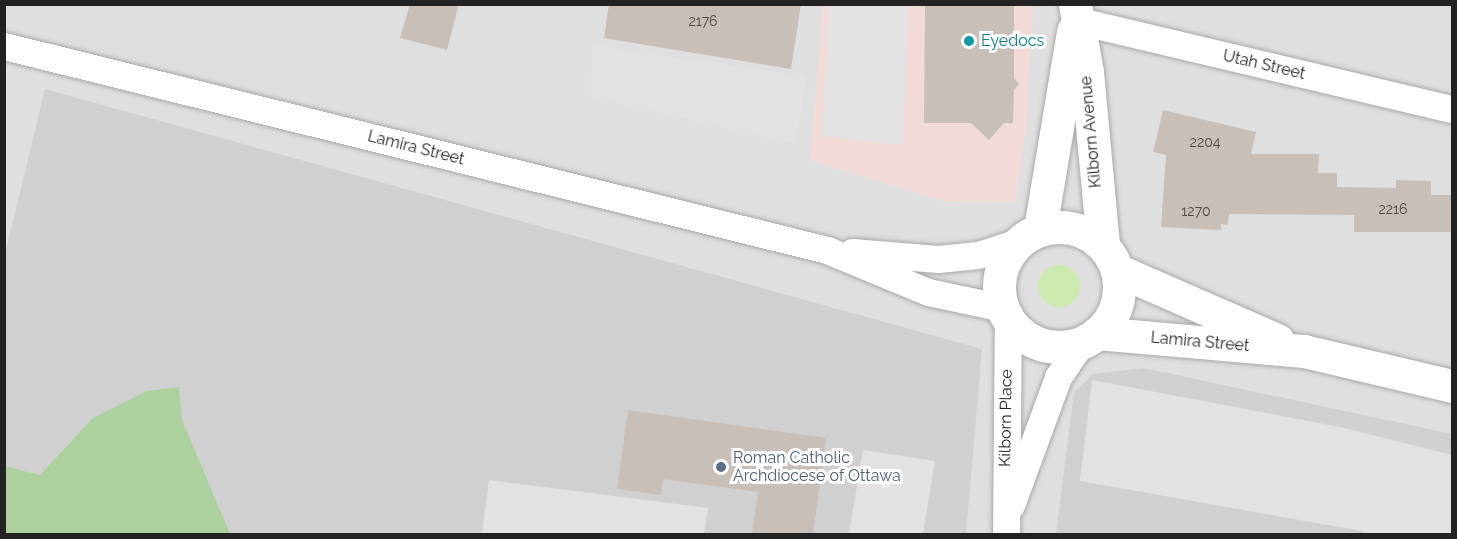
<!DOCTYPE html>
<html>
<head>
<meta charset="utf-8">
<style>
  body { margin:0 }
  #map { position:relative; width:1457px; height:539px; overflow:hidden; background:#f2efe9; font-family:Raleway,sans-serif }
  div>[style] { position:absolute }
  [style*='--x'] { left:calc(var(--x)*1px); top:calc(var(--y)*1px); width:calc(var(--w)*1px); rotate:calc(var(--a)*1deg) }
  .residential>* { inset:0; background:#e0dfdf }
  .commercial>* { inset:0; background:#f2dad9 }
  .religious>* { inset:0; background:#d0d0d0 }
  .grass>* { inset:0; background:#cdebb0 }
  .round { border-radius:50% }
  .forest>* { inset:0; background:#add19e }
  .parking>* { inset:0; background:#e2e2e2 }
  .building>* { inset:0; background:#c7bfb8 }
  .roads { filter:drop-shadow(0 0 2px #a9a9a9) drop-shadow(0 0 2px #a9a9a9) }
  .minor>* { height:27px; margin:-13.5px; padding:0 13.5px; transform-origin:13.5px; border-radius:13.5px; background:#fff }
  .tertiary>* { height:33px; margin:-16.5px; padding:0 16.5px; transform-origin:16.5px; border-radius:16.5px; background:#fff }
  .tertiary>.ring { margin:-16.5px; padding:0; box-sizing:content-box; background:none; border:33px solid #fff; border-radius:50% }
  .dots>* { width:16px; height:16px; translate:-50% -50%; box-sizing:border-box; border:3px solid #fff; border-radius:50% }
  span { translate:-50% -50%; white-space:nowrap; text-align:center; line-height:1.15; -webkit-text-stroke:6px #fff; paint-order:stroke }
  .number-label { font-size:14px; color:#4b4948 }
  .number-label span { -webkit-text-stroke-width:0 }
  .culture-label { font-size:16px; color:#0d838f }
  .left { translate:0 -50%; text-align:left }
  .street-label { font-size:16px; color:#222 }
  .service-label { font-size:16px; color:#4e5e75 }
  .frame { position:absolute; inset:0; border:6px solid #222; pointer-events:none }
</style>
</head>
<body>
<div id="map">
  <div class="residential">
    <i style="clip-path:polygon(5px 5px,1452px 5px,1452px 534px,5px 534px)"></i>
  </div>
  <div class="commercial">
    <i style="clip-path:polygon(823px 5px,1033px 5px,1026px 129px,1015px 202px,943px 201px,810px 160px)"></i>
  </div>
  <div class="religious">
    <i style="clip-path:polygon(45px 89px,982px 349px,966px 534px,5px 534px,5px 254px)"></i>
    <i style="clip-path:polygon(1144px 368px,1452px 434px,1452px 534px,1056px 534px,1074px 393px,1093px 374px)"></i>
  </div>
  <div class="grass">
    <i class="round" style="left:1038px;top:265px;width:42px;height:42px"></i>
  </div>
  <div class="forest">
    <i style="clip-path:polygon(179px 387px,182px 420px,230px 534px,5px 534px,5px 466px,40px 475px,93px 418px,147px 391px)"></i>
  </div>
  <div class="parking">
    <i style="clip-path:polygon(829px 5px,908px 5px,903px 145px,822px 136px)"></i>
    <i style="clip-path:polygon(593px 45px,807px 77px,795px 144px,591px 97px)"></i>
    <i style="clip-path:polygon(1092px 380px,1340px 427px,1452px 455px,1452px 534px,1365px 534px,1362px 531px,1080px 481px)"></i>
    <i style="clip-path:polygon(863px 450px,935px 461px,923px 534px,849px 534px)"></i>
    <i style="clip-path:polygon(489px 480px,708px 508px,704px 534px,482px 534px)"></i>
  </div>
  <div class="building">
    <i style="clip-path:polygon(410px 4px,459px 4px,447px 50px,400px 38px)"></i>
    <i style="clip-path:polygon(609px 4px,801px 4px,791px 69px,604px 38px)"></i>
    <i style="clip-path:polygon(925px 4px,1014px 4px,1014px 78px,1019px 84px,1014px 90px,1013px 123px,1004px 123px,989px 140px,971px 123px,924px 123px)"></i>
    <i style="clip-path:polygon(1163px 110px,1256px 132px,1251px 154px,1319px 154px,1318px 173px,1337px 173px,1337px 187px,1396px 188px,1396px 180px,1431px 181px,1431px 195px,1452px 195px,1452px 232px,1354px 232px,1354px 215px,1229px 214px,1228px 225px,1221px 224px,1221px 230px,1161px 227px,1166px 155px,1153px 152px)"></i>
    <i style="clip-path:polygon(628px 410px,826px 438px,813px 534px,752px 534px,758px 492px,663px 479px,661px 495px,617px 489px)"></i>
  </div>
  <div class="roads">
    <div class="minor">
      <i style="--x:1075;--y:20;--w:387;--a:13.3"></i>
      <i style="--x:4;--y:46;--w:848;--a:13.92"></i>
      <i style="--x:827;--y:250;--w:109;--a:22.6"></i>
      <i style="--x:928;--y:292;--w:77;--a:12"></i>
      <i style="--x:852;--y:252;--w:86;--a:4.7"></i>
      <i style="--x:938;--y:259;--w:40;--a:-5.7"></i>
      <i style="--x:978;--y:255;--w:42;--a:-18"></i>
      <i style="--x:1011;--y:505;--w:136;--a:-69.8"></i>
      <i style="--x:1058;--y:377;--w:42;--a:-55.6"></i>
      <i style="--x:1006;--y:534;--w:215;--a:-89.5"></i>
    </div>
    <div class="tertiary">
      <i style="--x:1075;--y:4;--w:69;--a:80"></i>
      <i style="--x:1087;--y:72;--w:173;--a:84.7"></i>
      <i class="ring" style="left:999px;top:227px;width:87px;height:87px"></i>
      <i style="--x:1040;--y:229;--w:201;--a:-80.5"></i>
      <i style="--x:1117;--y:270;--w:175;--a:23.6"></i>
      <i style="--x:1097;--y:333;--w:208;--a:5"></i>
      <i style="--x:1304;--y:351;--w:152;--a:13.3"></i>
    </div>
  </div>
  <div class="dots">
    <i style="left:969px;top:41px;background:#0f9aa8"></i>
    <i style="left:721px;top:467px;background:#5c6f8a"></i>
  </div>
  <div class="number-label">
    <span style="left:703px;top:21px">2176</span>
    <span style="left:1205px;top:142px">2204</span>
    <span style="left:1393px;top:209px">2216</span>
    <span style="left:1196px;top:211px">1270</span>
  </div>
  <div class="culture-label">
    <span class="left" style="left:981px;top:41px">Eyedocs</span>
  </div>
  <div class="street-label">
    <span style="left:1264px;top:65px;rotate:13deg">Utah Street</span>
    <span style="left:1091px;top:132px;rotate:-95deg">Kilborn Avenue</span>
    <span style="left:416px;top:148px;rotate:14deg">Lamira Street</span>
    <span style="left:1200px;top:342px;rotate:5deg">Lamira Street</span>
    <span style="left:1006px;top:418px;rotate:-89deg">Kilborn Place</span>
  </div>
  <div class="service-label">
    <span class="left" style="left:733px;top:467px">Roman Catholic<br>Archdiocese of Ottawa</span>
  </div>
  <div class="frame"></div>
</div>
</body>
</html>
